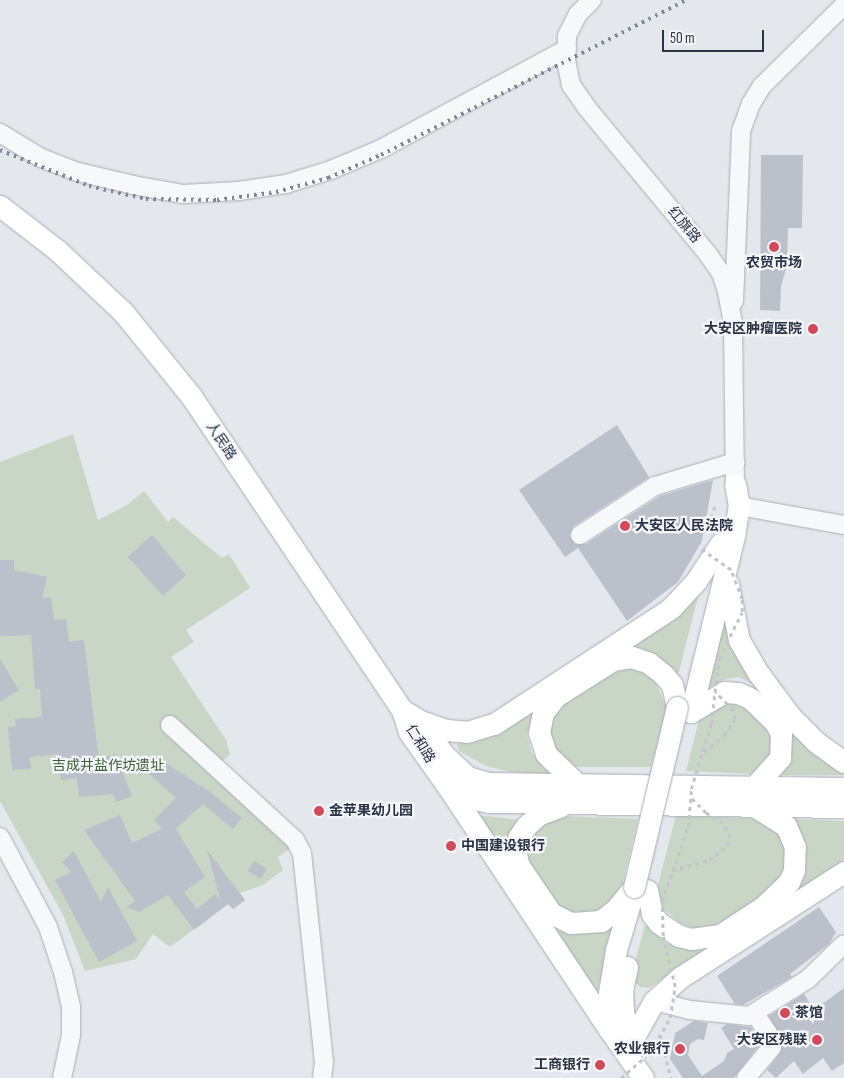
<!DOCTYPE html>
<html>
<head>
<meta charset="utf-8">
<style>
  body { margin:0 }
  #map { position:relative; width:844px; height:1078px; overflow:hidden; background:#e4e7ec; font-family:"Sofia Sans Condensed","Noto Sans SC",sans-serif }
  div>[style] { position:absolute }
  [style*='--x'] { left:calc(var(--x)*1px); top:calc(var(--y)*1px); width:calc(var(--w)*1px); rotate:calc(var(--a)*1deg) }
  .green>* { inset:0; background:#c9d6c5 }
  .building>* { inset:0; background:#bbc0ca }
  .path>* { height:2.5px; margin-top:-1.25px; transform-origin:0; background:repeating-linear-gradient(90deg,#c2c5cb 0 4px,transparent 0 8px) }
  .roads { filter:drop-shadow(0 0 1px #a9aeb7) drop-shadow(0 0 1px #a9aeb7) }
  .minor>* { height:18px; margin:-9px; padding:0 9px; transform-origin:9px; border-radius:9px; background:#f7f8fa }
  .major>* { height:21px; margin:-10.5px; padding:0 10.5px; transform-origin:10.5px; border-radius:10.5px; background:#fff }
  .rail>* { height:4px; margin-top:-2px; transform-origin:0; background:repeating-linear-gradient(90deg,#7d8696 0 2.5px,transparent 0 7.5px) }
  .path-bridge>* { height:2.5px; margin-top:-1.25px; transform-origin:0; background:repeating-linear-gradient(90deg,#c2c5cb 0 4px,transparent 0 8px) }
  .bridges { filter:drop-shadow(0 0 1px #a3abb8) drop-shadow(0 0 1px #a3abb8) }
  .major-bridge>* { height:21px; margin:-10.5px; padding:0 10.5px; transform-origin:10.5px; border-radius:10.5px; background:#fff }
  .dots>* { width:14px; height:14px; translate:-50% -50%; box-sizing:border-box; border:2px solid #f4f6f9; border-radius:50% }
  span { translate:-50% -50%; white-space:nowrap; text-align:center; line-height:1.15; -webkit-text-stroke:4.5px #f4f6f9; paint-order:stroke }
  .street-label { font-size:14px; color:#2b3445 }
  .poi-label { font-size:14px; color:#2b3445; font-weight:700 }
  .right { translate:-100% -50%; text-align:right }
  .left { translate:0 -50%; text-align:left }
  .park-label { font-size:14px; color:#3f6138 }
  .scale { position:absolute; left:662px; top:30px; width:102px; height:22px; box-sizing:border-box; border:2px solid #2b3445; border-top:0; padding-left:6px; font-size:15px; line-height:18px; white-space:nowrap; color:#2b3445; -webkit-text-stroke:4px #f4f6f9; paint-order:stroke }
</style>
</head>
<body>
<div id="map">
  <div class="green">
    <i style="clip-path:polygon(73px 434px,98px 520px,127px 505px,144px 491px,168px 522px,173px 517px,222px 558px,229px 554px,250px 588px,186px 630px,194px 642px,171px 657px,226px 740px,230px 754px,217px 767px,291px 848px,278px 857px,283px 870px,263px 885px,240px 893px,245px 900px,233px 909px,228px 904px,170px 947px,153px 934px,136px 959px,85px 971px,63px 915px,0 801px,0 462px)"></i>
    <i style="clip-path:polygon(699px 593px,678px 675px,666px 663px,651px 654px,621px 649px,672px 616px)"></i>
    <i style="clip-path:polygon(724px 621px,739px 657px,756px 686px,739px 677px,726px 679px,708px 688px)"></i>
    <i style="clip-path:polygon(629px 669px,642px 672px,655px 681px,667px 709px,651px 767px,573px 767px,559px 755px,550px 738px,550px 724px,556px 710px,567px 699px,613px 672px)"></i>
    <i style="clip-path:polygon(721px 699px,743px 701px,771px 731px,771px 757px,752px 774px,686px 771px,700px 716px)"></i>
    <i style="clip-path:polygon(535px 703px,527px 736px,532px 753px,550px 775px,511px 772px,486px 766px,459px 751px,457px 745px,466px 739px)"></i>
    <i style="clip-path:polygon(786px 725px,844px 773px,844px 775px,779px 775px,789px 759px,792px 746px)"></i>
    <i style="clip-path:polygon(477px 815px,520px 820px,508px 835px,505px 857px)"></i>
    <i style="clip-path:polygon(676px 815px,750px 818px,771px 824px,785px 844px,784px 871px,769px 890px,717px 926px,693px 928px,681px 924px,660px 906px,656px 893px)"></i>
    <i style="clip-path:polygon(561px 816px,638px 819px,622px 886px,603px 908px,587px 914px,562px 911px,527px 861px,533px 833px,544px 822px)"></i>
    <i style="clip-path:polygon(793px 819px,844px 821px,844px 863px,796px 892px,800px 883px)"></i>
    <i style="clip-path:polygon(615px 923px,597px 992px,555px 930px,584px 934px,597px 932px)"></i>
    <i style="clip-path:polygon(645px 925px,666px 943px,704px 951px,649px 988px,640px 987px,634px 982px,634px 966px)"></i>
  </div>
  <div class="building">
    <i style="clip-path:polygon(761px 155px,803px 155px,802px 228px,788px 228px,787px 266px,781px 286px,780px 311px,760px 310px)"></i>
    <i style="clip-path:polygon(617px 425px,649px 477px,574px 526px,569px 535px,575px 544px,586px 544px,660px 496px,713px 480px,702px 541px,678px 582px,627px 621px,578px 548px,565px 557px,519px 490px)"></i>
    <i style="clip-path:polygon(152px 535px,186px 575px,163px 596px,128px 557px)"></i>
    <i style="clip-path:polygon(0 560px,14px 560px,14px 570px,47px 577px,42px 598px,51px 597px,54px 620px,66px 619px,69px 642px,84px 640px,99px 760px,115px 754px,132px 796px,116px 802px,113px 794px,79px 797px,77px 778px,61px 780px,59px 754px,30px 757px,31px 769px,12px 770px,8px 727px,16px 726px,15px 719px,42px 717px,40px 689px,35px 689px,31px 635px,0 636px)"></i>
    <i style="clip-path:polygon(0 659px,19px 690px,0 702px)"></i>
    <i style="clip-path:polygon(160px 759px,210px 792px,242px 818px,233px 829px,203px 804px,176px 829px,205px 877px,184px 892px,197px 909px,216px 894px,221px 902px,207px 850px,245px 900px,233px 909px,228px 904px,194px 930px,168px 895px,139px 912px,127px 907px,135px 901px,84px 830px,120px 815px,132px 843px,162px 829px,154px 820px,176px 798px,148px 773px)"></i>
    <i style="clip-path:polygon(74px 851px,101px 902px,108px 887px,137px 941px,99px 962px,55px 880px,71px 872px,62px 862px)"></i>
    <i style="clip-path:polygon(254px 861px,267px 869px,261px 879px,248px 871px)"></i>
    <i style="clip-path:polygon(819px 907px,836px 932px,829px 944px,790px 974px,792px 977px,743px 1005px,735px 1004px,717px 976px)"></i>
    <i style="clip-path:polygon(844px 988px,844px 1063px,832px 1071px,823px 1058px,803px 1074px,794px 1061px,776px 1078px,767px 1070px,780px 1053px,782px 1045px,769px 1016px,804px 994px,814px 1010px)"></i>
    <i style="clip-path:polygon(694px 1021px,708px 1023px,704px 1040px,698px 1039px,690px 1044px,688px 1055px,702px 1076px,724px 1061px,727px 1053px,734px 1049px,721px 1028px,727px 1024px,751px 1027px,760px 1044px,734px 1078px,683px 1078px,670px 1059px,675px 1033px)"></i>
  </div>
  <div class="path">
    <i style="--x:706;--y:533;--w:28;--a:-72"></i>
    <i style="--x:661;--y:1038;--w:41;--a:76"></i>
  </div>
  <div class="roads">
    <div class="minor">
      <i style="--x:592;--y:0;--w:20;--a:135"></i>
      <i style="--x:578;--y:14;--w:25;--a:117"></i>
      <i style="--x:567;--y:36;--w:24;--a:92"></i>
      <i style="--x:566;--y:60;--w:25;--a:79"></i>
      <i style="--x:571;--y:85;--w:28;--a:55"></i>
      <i style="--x:587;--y:108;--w:188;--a:50.4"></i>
      <i style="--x:707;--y:253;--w:24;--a:55"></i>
      <i style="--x:721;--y:273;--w:20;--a:72"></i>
      <i style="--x:727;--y:292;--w:33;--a:79"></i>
      <i style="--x:733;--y:324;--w:160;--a:89.3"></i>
      <i style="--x:0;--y:133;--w:48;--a:31.4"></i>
      <i style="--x:41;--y:158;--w:40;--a:21"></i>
      <i style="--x:78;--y:172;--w:57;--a:13.3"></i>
      <i style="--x:133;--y:185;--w:51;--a:10.2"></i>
      <i style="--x:183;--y:194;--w:56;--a:-3.1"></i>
      <i style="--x:239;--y:191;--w:48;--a:-8.5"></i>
      <i style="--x:286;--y:184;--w:47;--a:-17.3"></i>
      <i style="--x:331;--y:170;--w:54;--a:-22.8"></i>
      <i style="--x:381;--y:149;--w:211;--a:-28.3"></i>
      <i style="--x:734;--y:301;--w:170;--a:-87.6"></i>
      <i style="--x:741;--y:131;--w:29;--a:-70"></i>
      <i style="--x:751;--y:104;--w:21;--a:-59"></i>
      <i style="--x:762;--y:86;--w:115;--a:-44.6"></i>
      <i style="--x:739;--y:506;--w:107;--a:10.3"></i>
      <i style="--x:580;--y:535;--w:90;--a:-33.2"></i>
      <i style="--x:655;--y:486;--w:84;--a:-16.7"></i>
      <i style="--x:170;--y:725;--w:170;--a:42.6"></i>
      <i style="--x:295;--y:840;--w:15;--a:62"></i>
      <i style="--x:302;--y:853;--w:210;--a:84"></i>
      <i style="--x:324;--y:1062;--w:16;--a:97"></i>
      <i style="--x:0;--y:837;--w:102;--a:61.9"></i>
      <i style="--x:48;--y:927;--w:47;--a:71.6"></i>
      <i style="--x:63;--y:972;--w:36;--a:77"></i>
      <i style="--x:71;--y:1007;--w:28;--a:90"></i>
      <i style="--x:71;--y:1035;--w:44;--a:101.8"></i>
      <i style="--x:654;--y:1001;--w:37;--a:14"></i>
      <i style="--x:690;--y:1010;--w:59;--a:5.8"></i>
      <i style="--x:749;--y:1016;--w:70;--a:-32.1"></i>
      <i style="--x:808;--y:979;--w:50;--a:-44.2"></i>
      <i style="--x:746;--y:1078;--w:40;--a:-50"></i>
      <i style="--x:772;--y:1047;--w:15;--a:-106"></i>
      <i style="--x:768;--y:1033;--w:23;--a:-124"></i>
    </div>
    <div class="major">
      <i style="--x:0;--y:206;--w:72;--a:37.7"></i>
      <i style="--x:57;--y:250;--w:91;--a:43.2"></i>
      <i style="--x:123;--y:312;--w:108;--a:51"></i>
      <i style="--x:191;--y:396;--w:378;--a:56.1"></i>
      <i style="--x:402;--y:710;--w:23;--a:72"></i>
      <i style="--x:409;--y:732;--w:67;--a:54.7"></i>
      <i style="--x:448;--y:787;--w:25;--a:27"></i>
      <i style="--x:470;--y:798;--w:19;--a:12"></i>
      <i style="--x:489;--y:802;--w:355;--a:0.8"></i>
      <i style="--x:728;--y:584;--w:57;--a:78.9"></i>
      <i style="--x:739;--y:640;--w:39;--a:60"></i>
      <i style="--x:759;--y:674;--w:52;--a:53.6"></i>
      <i style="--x:790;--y:716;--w:37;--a:45"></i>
      <i style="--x:816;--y:742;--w:34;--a:36"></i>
      <i style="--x:402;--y:710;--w:21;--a:31"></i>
      <i style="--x:420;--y:721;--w:42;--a:54.8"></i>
      <i style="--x:444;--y:755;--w:33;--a:43"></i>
      <i style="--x:468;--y:777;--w:21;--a:17"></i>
      <i style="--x:488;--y:783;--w:356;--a:0.8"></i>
      <i style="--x:691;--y:712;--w:181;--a:-76.3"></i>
      <i style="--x:734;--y:536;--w:30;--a:-81"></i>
      <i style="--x:739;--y:506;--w:22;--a:-100"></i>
      <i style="--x:691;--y:712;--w:39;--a:-31"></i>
      <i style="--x:724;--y:692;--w:14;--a:4"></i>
      <i style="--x:738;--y:693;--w:13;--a:23"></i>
      <i style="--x:750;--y:698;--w:33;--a:44"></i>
      <i style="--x:774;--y:721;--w:14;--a:60"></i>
      <i style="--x:781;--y:733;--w:25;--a:92"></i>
      <i style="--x:780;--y:758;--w:38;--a:132"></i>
      <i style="--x:420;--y:721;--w:28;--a:19"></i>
      <i style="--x:446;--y:730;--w:21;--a:5"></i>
      <i style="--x:467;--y:732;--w:28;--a:-17"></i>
      <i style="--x:494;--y:724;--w:212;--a:-33.2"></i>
      <i style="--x:671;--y:608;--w:37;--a:-47"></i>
      <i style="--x:696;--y:581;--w:45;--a:-56.7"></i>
      <i style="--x:575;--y:782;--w:40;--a:-136"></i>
      <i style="--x:546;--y:754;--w:22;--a:-108"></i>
      <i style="--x:539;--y:733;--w:20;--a:-79"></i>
      <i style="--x:543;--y:713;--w:21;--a:-53"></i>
      <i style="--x:556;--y:696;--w:67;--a:-32.3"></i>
      <i style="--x:613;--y:660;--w:19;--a:-9"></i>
      <i style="--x:632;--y:657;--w:18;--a:19"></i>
      <i style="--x:649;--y:663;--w:19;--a:39"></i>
      <i style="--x:664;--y:675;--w:13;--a:51"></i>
      <i style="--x:672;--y:685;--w:23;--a:77"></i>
      <i style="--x:448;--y:787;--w:291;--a:56.4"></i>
      <i style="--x:561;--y:806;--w:25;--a:159"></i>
      <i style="--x:538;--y:815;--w:16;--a:137"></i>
      <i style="--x:526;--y:826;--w:14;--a:124"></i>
      <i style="--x:518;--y:838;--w:17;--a:97"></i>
      <i style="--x:516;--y:855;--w:11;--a:75"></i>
      <i style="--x:519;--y:866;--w:57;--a:55.8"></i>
      <i style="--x:551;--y:913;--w:22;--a:27"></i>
      <i style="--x:571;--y:923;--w:30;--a:-4"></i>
      <i style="--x:601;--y:921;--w:19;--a:-39"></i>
      <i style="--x:616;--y:909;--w:28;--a:-51"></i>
      <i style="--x:647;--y:890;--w:25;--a:78"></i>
      <i style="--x:652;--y:914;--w:11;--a:52"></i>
      <i style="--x:659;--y:923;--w:24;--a:33"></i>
      <i style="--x:679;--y:936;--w:12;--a:14"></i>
      <i style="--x:691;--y:939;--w:29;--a:-8"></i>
      <i style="--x:720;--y:935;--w:51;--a:-33.1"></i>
      <i style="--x:763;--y:907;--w:36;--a:-44"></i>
      <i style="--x:789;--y:882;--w:13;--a:-67"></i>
      <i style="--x:794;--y:870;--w:23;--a:-88"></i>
      <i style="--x:795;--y:847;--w:23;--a:-113"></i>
      <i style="--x:786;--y:826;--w:36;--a:-148"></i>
      <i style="--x:633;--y:893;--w:59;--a:106.6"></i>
      <i style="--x:616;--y:950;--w:62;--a:99.3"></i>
      <i style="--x:606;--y:1011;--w:18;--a:81"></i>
      <i style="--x:609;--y:1029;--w:60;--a:55.2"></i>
      <i style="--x:627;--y:967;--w:24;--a:102"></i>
      <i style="--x:622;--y:990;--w:22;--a:87"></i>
      <i style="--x:623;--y:1012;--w:36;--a:76"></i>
      <i style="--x:632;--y:1040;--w:45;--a:-60.6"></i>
      <i style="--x:654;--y:1001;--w:36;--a:-42"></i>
      <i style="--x:681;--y:977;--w:194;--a:-32.8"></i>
    </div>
  </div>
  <div class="rail">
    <i style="--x:0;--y:150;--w:96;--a:22"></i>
    <i style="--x:89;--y:186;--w:58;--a:12.8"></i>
    <i style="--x:146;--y:199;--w:71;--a:0.8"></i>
    <i style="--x:217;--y:200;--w:60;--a:-7.7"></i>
    <i style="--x:276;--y:192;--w:54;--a:-15.1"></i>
    <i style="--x:328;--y:178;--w:58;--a:-23.5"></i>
    <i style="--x:381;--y:155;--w:343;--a:-26.9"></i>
  </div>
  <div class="path-bridge">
    <i style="--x:704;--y:752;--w:26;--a:-40"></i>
    <i style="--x:724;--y:735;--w:19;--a:-55"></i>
    <i style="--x:735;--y:719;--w:9;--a:-103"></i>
    <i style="--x:733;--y:710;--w:25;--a:-135"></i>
    <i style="--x:672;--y:870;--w:38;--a:-15"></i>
    <i style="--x:709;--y:860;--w:23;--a:-38"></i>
    <i style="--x:727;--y:846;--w:9;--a:-72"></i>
    <i style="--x:730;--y:837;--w:16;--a:-117"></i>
    <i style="--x:723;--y:823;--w:20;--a:-150"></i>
    <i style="--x:706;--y:813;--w:23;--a:-135"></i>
    <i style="--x:621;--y:1078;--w:40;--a:-41"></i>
    <i style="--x:651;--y:1052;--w:39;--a:-61"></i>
    <i style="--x:670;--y:1018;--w:31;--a:-81"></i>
    <i style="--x:675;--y:987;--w:52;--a:-103.2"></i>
    <i style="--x:663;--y:936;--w:35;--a:-92"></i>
    <i style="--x:662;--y:901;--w:78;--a:-70.6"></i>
    <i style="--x:688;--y:827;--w:38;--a:-85"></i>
    <i style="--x:691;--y:789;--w:68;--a:-72.9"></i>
    <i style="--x:711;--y:724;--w:66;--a:-83.1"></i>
    <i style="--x:719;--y:658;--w:51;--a:-63.4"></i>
    <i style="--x:742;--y:612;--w:13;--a:-90"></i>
    <i style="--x:742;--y:599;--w:31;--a:-111"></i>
    <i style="--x:731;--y:570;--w:39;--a:-145"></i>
  </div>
  <div class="bridges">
    <div class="major-bridge">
      <i style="--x:634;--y:887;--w:185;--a:-76.6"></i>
    </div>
  </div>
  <div class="dots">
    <i style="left:774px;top:247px;background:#d1495b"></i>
    <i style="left:813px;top:329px;background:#d1495b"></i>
    <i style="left:625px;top:526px;background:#d1495b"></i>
    <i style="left:319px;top:811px;background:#d1495b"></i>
    <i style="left:451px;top:846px;background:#d1495b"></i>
    <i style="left:785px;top:1013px;background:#d1495b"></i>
    <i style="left:817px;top:1040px;background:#d1495b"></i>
    <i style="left:680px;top:1049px;background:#d1495b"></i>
    <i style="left:600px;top:1065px;background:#d1495b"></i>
  </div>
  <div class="street-label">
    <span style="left:684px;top:225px;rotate:50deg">红旗路</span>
    <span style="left:221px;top:441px;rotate:56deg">人民路</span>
    <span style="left:420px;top:744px;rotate:58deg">仁和路</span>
  </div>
  <div class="poi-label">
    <span style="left:774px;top:263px">农贸市场</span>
    <span class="right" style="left:802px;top:329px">大安区肿瘤医院</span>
    <span class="left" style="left:635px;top:526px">大安区人民法院</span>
    <span class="left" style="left:329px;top:811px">金苹果幼儿园</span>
    <span class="left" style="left:461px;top:846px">中国建设银行</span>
    <span class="left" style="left:795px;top:1013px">茶馆</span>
    <span class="right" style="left:807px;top:1040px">大安区残联</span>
    <span class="right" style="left:670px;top:1049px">农业银行</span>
    <span class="right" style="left:590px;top:1065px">工商银行</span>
  </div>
  <div class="park-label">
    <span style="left:108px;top:766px">吉成井盐作坊遗址</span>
  </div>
  <div class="scale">50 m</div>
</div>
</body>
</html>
